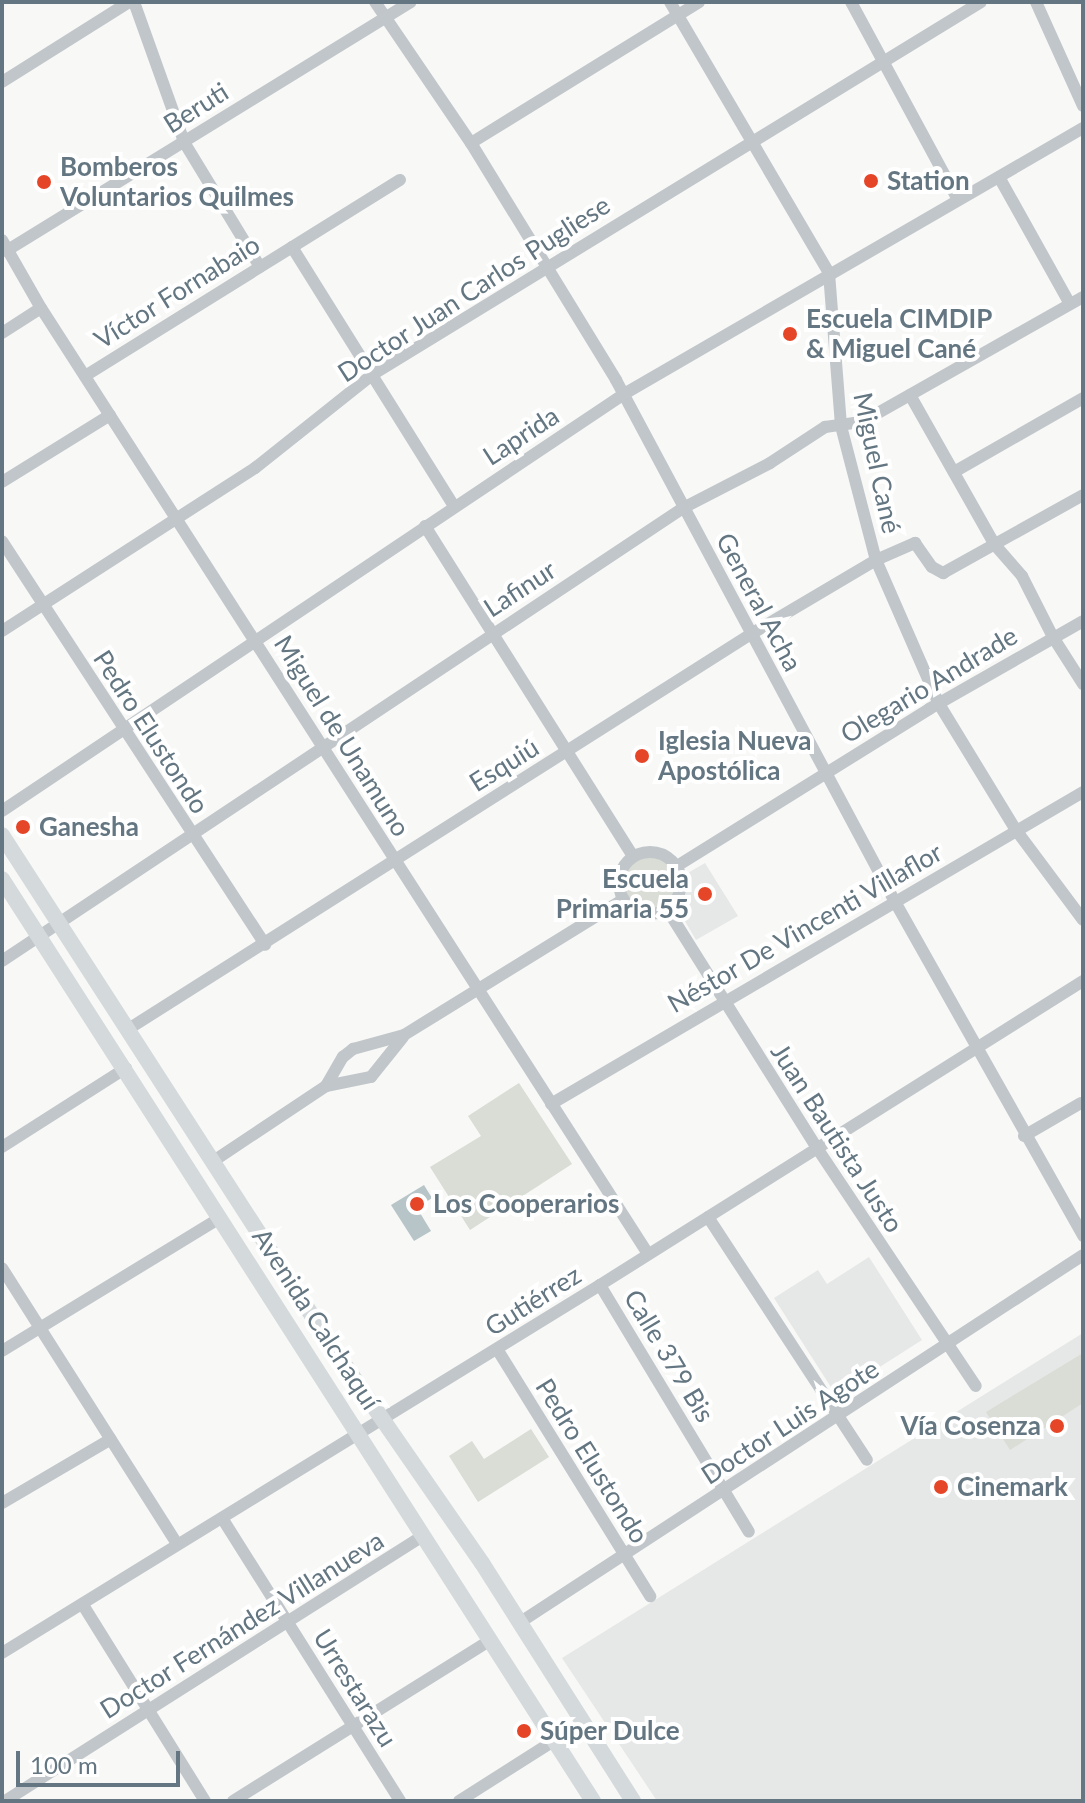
<!DOCTYPE html>
<html>
<head>
<meta charset="utf-8">
<style>
  body { margin:0 }
  #map { position:relative; width:1085px; height:1803px; overflow:hidden; background:#f8f8f6; font-family:Lato,sans-serif }
  div>[style] { position:absolute }
  [style*='--x'] { left:calc(var(--x)*1px); top:calc(var(--y)*1px); width:calc(var(--w)*1px); rotate:calc(var(--a)*1deg) }
  .built>* { inset:0; background:#e6e8e7 }
  .green>* { inset:0; background:#d9ddd5 }
  .round { border-radius:50% }
  .water>* { inset:0; background:#b7c5c8 }
  .minor>* { height:12px; margin:-6px; padding:0 6px; transform-origin:6px; border-radius:6px; background:#c1c6ca }
  .minor>.ring { margin:-6px; padding:0; box-sizing:content-box; background:none; border:12px solid #c1c6ca; border-radius:50% }
  .major>* { height:16px; margin:-8px; padding:0 8px; transform-origin:8px; border-radius:8px; background:#d4d9dc }
  .dots>* { width:22px; height:22px; translate:-50% -50%; box-sizing:border-box; border:4px solid #fff; border-radius:50% }
  span { translate:-50% -50%; white-space:nowrap; text-align:center; line-height:1.15; -webkit-text-stroke:8px #fff; paint-order:stroke }
  .street-label { font-size:26px; color:#637681 }
  .poi-label { font-size:26px; color:#637681; font-weight:700 }
  .left { translate:0 -50%; text-align:left }
  .right { translate:-100% -50%; text-align:right }
  .frame { position:absolute; inset:0; border:4px solid #637681; pointer-events:none }
  .scale { position:absolute; left:16px; top:1751px; width:164px; height:36px; box-sizing:border-box; border:4px solid #637681; border-top:0; padding-left:10px; font-size:24px; line-height:28px; white-space:nowrap; color:#637681; -webkit-text-stroke:6px #fff; paint-order:stroke }
</style>
</head>
<body>
<div id="map">
  <div class="built">
    <i style="clip-path:polygon(705px 863px,738px 916px,696px 940px,679px 911px,685px 903px,686px 874px)"></i>
    <i style="clip-path:polygon(869px 1257px,922px 1340px,836px 1395px,774px 1298px,818px 1270px,827px 1284px)"></i>
    <i style="clip-path:polygon(1083px 1333px,1083px 1801px,657px 1801px,562px 1658px)"></i>
  </div>
  <div class="green">
    <i class="round" style="left:624px;top:855px;width:54px;height:54px"></i>
    <i style="clip-path:polygon(519px 1083px,572px 1164px,470px 1230px,430px 1167px,481px 1136px,468px 1116px)"></i>
    <i style="clip-path:polygon(1083px 1353px,1083px 1403px,1010px 1450px,986px 1412px)"></i>
    <i style="clip-path:polygon(531px 1429px,549px 1457px,478px 1502px,449px 1456px,472px 1441px,484px 1459px)"></i>
  </div>
  <div class="water">
    <i style="clip-path:polygon(424px 1185px,432px 1198px,417px 1208px,431px 1231px,414px 1241px,391px 1205px)"></i>
  </div>
  <div class="minor">
    <i style="--x:134;--y:2;--w:149;--a:70.3"></i>
    <i style="--x:184;--y:142;--w:146;--a:58.7"></i>
    <i style="--x:375;--y:2;--w:171;--a:55.8"></i>
    <i style="--x:471;--y:143;--w:278;--a:58.5"></i>
    <i style="--x:616;--y:380;--w:590;--a:61.87"></i>
    <i style="--x:894;--y:900;--w:386;--a:60.6"></i>
    <i style="--x:670;--y:2;--w:314;--a:59.6"></i>
    <i style="--x:829;--y:273;--w:153;--a:85.5"></i>
    <i style="--x:841;--y:426;--w:138;--a:75.4"></i>
    <i style="--x:876;--y:560;--w:157;--a:66.4"></i>
    <i style="--x:939;--y:704;--w:148;--a:58.6"></i>
    <i style="--x:1016;--y:830;--w:112;--a:53.3"></i>
    <i style="--x:851;--y:2;--w:225;--a:61.6"></i>
    <i style="--x:1036;--y:2;--w:114;--a:65.7"></i>
    <i style="--x:2;--y:82;--w:150;--a:-32.2"></i>
    <i style="--x:471;--y:143;--w:268;--a:-31.7"></i>
    <i style="--x:999;--y:177;--w:145;--a:60.8"></i>
    <i style="--x:2;--y:240;--w:78;--a:60.2"></i>
    <i style="--x:41;--y:308;--w:1124;--a:57.31"></i>
    <i style="--x:292;--y:247;--w:305;--a:58"></i>
    <i style="--x:6;--y:251;--w:475;--a:-31.6"></i>
    <i style="--x:2;--y:333;--w:46;--a:-32.7"></i>
    <i style="--x:85;--y:376;--w:371;--a:-31.9"></i>
    <i style="--x:910;--y:395;--w:172;--a:60.5"></i>
    <i style="--x:995;--y:545;--w:41;--a:48.9"></i>
    <i style="--x:1022;--y:576;--w:68;--a:63.1"></i>
    <i style="--x:1053;--y:637;--w:56;--a:57.4"></i>
    <i style="--x:954;--y:472;--w:149;--a:-29.8"></i>
    <i style="--x:2;--y:482;--w:127;--a:-31.8"></i>
    <i style="--x:425;--y:526;--w:390;--a:57.8"></i>
    <i style="--x:2;--y:541;--w:482;--a:56.9"></i>
    <i style="--x:2;--y:631;--w:301;--a:-32.8"></i>
    <i style="--x:255;--y:468;--w:149;--a:-38.5"></i>
    <i style="--x:372;--y:375;--w:714;--a:-31.49"></i>
    <i style="--x:2;--y:811;--w:749;--a:-33.84"></i>
    <i style="--x:624;--y:394;--w:531;--a:-30.09"></i>
    <i class="ring" style="left:619px;top:852px;width:50px;height:50px"></i>
    <i style="--x:677;--y:866;--w:297;--a:-31.9"></i>
    <i style="--x:929;--y:709;--w:177;--a:-29.7"></i>
    <i style="--x:667;--y:909;--w:282;--a:57.9"></i>
    <i style="--x:817;--y:1148;--w:286;--a:56.3"></i>
    <i style="--x:2;--y:961;--w:818;--a:-33.63"></i>
    <i style="--x:683;--y:508;--w:98;--a:-27.3"></i>
    <i style="--x:770;--y:463;--w:66;--a:-33.2"></i>
    <i style="--x:825;--y:427;--w:37;--a:-8"></i>
    <i style="--x:862;--y:422;--w:254;--a:-29.5"></i>
    <i style="--x:130;--y:1028;--w:735;--a:-32.39"></i>
    <i style="--x:751;--y:634;--w:145;--a:-30.6"></i>
    <i style="--x:876;--y:560;--w:43;--a:-23.6"></i>
    <i style="--x:915;--y:543;--w:29;--a:55"></i>
    <i style="--x:932;--y:567;--w:13;--a:29"></i>
    <i style="--x:943;--y:573;--w:160;--a:-29.1"></i>
    <i style="--x:326;--y:1086;--w:34;--a:-60"></i>
    <i style="--x:343;--y:1057;--w:13;--a:-39"></i>
    <i style="--x:353;--y:1049;--w:53;--a:-15.4"></i>
    <i style="--x:404;--y:1035;--w:257;--a:-31.7"></i>
    <i style="--x:551;--y:1104;--w:617;--a:-30.39"></i>
    <i style="--x:1024;--y:1136;--w:66;--a:-30.1"></i>
    <i style="--x:2;--y:1147;--w:147;--a:-32.5"></i>
    <i style="--x:215;--y:1160;--w:133;--a:-33.7"></i>
    <i style="--x:326;--y:1086;--w:46;--a:-11.3"></i>
    <i style="--x:371;--y:1077;--w:51;--a:-51.3"></i>
    <i style="--x:708;--y:1217;--w:290;--a:56.8"></i>
    <i style="--x:2;--y:1268;--w:327;--a:57.6"></i>
    <i style="--x:600;--y:1285;--w:288;--a:58.9"></i>
    <i style="--x:497;--y:1349;--w:291;--a:58.2"></i>
    <i style="--x:2;--y:1351;--w:255;--a:-31.4"></i>
    <i style="--x:2;--y:1503;--w:126;--a:-30.4"></i>
    <i style="--x:222;--y:1518;--w:334;--a:57.8"></i>
    <i style="--x:83;--y:1605;--w:231;--a:58.1"></i>
    <i style="--x:519;--y:1623;--w:673;--a:-33.12"></i>
    <i style="--x:2;--y:1653;--w:702;--a:-31.61"></i>
    <i style="--x:600;--y:1285;--w:571;--a:-32.19"></i>
    <i style="--x:5;--y:1801;--w:493;--a:-32.4"></i>
    <i style="--x:233;--y:1801;--w:304;--a:-32"></i>
    <i style="--x:459;--y:1801;--w:114;--a:-32.4"></i>
  </div>
  <div class="major">
    <i style="--x:2;--y:835;--w:607;--a:57.17"></i>
    <i style="--x:331;--y:1345;--w:265;--a:55.3"></i>
    <i style="--x:482;--y:1563;--w:282;--a:57.6"></i>
    <i style="--x:2;--y:879;--w:1095;--a:57.34"></i>
  </div>
  <div class="dots">
    <i style="left:871px;top:181px;background:#e64628"></i>
    <i style="left:44px;top:182px;background:#e64628"></i>
    <i style="left:790px;top:334px;background:#e64628"></i>
    <i style="left:642px;top:756px;background:#e64628"></i>
    <i style="left:23px;top:827px;background:#e64628"></i>
    <i style="left:705px;top:894px;background:#e64628"></i>
    <i style="left:417px;top:1204px;background:#e64628"></i>
    <i style="left:1057px;top:1426px;background:#e64628"></i>
    <i style="left:941px;top:1487px;background:#e64628"></i>
    <i style="left:524px;top:1731px;background:#e64628"></i>
  </div>
  <div class="street-label">
    <span style="left:196px;top:108px;rotate:-32deg">Beruti</span>
    <span style="left:474px;top:289px;rotate:-33deg">Doctor Juan Carlos Pugliese</span>
    <span style="left:177px;top:292px;rotate:-32deg">Víctor Fornabaio</span>
    <span style="left:521px;top:436px;rotate:-33deg">Laprida</span>
    <span style="left:877px;top:463px;rotate:78deg">Miguel Cané</span>
    <span style="left:520px;top:589px;rotate:-33deg">Lafinur</span>
    <span style="left:759px;top:602px;rotate:62deg">General Acha</span>
    <span style="left:929px;top:685px;rotate:-31deg">Olegario Andrade</span>
    <span style="left:151px;top:732px;rotate:57deg">Pedro Elustondo</span>
    <span style="left:342px;top:736px;rotate:58deg">Miguel de Unamuno</span>
    <span style="left:504px;top:765px;rotate:-32deg">Esquiú</span>
    <span style="left:805px;top:928px;rotate:-30deg">Néstor De Vincenti Villaflor</span>
    <span style="left:837px;top:1138px;rotate:57deg">Juan Bautista Justo</span>
    <span style="left:533px;top:1301px;rotate:-32deg">Gutiérrez</span>
    <span style="left:316px;top:1319px;rotate:57deg">Avenida Calchaquí</span>
    <span style="left:669px;top:1356px;rotate:59deg">Calle 379 Bis</span>
    <span style="left:790px;top:1422px;rotate:-33deg">Doctor Luis Agote</span>
    <span style="left:592px;top:1461px;rotate:58deg">Pedro Elustondo</span>
    <span style="left:242px;top:1625px;rotate:-32deg">Doctor Fernández Villanueva</span>
    <span style="left:355px;top:1688px;rotate:58deg">Urrestarazu</span>
  </div>
  <div class="poi-label">
    <span class="left" style="left:60px;top:182px">Bomberos<br>Voluntarios Quilmes</span>
    <span class="left" style="left:887px;top:181px">Station</span>
    <span class="left" style="left:806px;top:334px">Escuela CIMDIP<br>&amp; Miguel Cané</span>
    <span class="left" style="left:658px;top:756px">Iglesia Nueva<br>Apostólica</span>
    <span class="left" style="left:39px;top:827px">Ganesha</span>
    <span class="right" style="left:689px;top:894px">Escuela<br>Primaria 55</span>
    <span class="left" style="left:433px;top:1204px">Los Cooperarios</span>
    <span class="right" style="left:1041px;top:1426px">Vía Cosenza</span>
    <span class="left" style="left:957px;top:1487px">Cinemark</span>
    <span class="left" style="left:540px;top:1731px">Súper Dulce</span>
  </div>
  <div class="frame"></div>
  <div class="scale">100 m</div>
</div>
</body>
</html>
